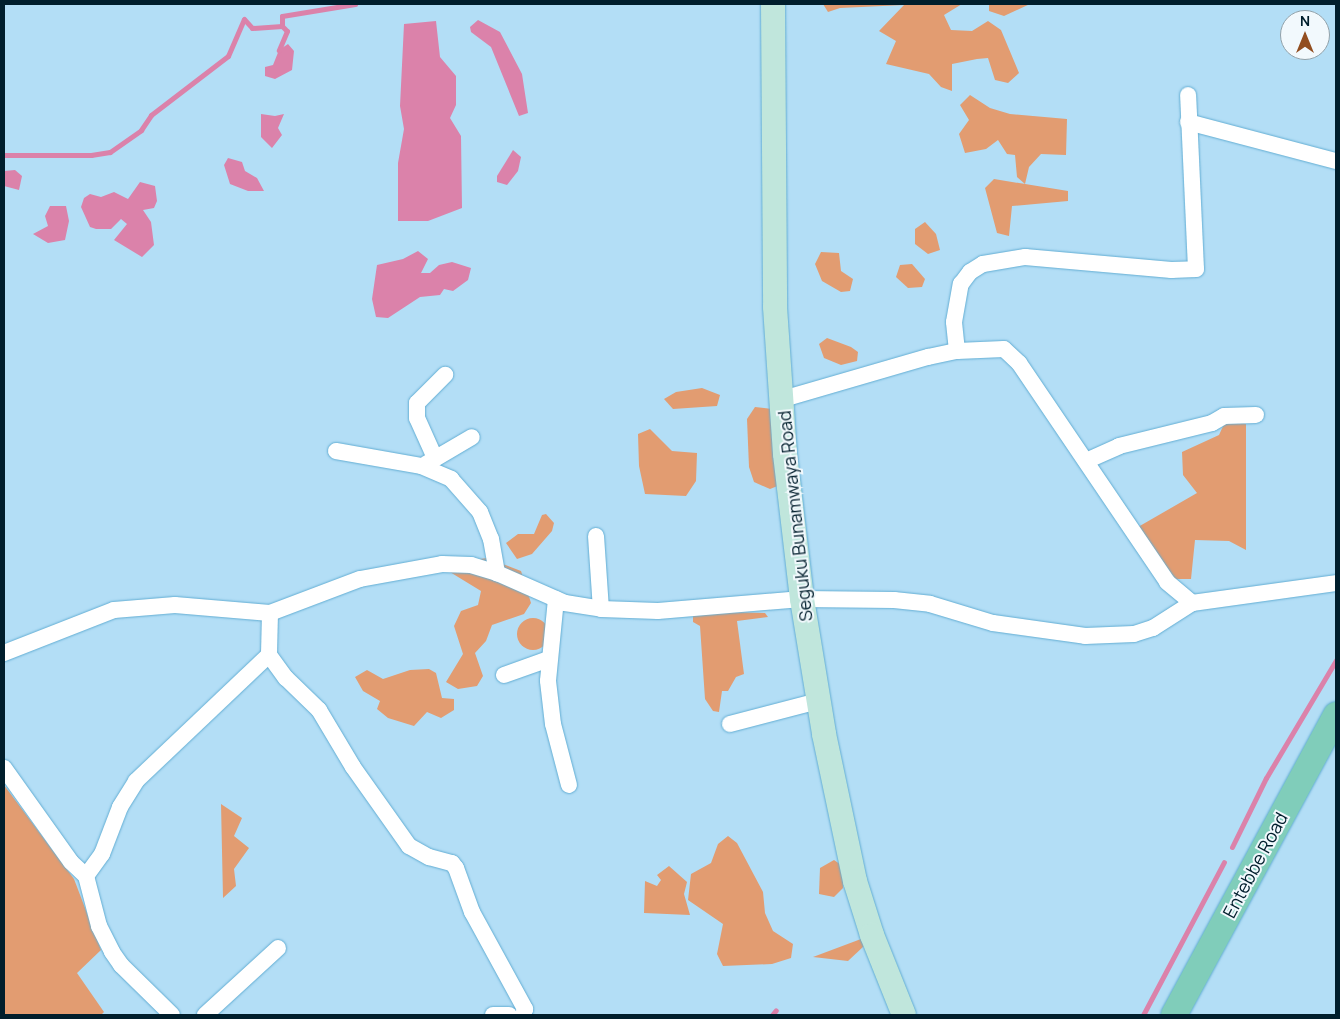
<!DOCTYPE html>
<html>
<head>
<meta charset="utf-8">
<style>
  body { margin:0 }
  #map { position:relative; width:1340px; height:1019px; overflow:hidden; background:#b3def6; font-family:Manrope,sans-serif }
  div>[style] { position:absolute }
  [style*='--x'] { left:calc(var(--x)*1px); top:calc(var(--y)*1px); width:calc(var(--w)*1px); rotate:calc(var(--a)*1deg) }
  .green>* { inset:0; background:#e29c71 }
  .round { border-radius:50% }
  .water>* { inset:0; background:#db82aa }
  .stream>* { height:5px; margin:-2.5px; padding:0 2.5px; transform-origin:2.5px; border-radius:2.5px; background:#db82aa }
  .roads { filter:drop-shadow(0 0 1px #62add3) drop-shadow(0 0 1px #62add3) }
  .minor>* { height:16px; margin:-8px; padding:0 8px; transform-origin:8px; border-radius:8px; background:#fff }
  .secondary>* { height:24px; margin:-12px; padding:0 12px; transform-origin:12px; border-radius:12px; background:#c0e6dc }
  .primary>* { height:26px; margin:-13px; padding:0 13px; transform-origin:13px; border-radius:13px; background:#80cdba }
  span { translate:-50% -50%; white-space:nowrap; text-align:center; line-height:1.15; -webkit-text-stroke:4px #f2f9fd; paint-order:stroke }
  .street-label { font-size:18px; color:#001e2c }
  .frame { position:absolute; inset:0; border:5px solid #001e2c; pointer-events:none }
  .north { position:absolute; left:1280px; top:10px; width:50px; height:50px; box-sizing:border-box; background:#f2f9fd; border:1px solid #91a1a9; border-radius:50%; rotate:0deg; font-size:14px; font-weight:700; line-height:20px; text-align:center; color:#001e2c }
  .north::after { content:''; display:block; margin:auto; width:18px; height:22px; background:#924e20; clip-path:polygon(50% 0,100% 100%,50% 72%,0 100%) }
</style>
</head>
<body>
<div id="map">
  <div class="green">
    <i style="clip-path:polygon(823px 4px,962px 4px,944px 15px,951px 30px,972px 31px,988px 21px,1001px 30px,1019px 73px,1008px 83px,995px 80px,988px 58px,977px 59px,952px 64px,952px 91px,941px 87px,929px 74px,886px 64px,896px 41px,879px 31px,904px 5px,840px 8px,828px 12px)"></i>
    <i style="clip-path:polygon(989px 4px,1030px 4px,1004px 16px,989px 11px)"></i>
    <i style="clip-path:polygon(970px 95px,990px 108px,1010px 114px,1067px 119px,1066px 155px,1041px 154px,1029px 167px,1025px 184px,1017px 177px,1015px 155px,1007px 154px,998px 140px,986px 149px,965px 153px,959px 134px,969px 120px,960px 105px)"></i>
    <i style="clip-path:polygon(994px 179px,1068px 191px,1068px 201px,1012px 206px,1009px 236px,997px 233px,985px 188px)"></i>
    <i style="clip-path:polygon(925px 222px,936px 234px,940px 250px,928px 254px,915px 244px,915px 229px)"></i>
    <i style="clip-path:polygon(821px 252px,839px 253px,841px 271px,853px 279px,850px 291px,841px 292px,822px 281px,815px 264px)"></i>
    <i style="clip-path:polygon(912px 264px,925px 279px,922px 287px,908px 288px,896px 277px,900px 265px)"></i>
    <i style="clip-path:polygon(827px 338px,851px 347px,858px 352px,857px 361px,841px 365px,824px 358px,819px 344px)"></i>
    <i style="clip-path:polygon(702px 388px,720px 395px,717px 406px,673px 409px,664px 399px,676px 392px)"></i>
    <i style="clip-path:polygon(755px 407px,772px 409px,780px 485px,770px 489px,754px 482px,749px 467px,747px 419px)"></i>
    <i style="clip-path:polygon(1238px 421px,1246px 424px,1246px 550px,1229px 541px,1195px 540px,1191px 579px,1175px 579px,1138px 527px,1197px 493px,1183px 475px,1182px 452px,1219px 435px,1225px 422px)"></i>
    <i style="clip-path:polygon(650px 429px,672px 451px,697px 453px,696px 481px,686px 496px,645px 494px,639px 466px,638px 434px)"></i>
    <i style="clip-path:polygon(546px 514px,554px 523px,552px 531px,532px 554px,517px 559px,506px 543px,518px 534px,534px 534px,542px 515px)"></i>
    <i style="clip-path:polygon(487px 558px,521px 571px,531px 603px,524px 614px,492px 625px,486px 641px,475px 653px,483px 676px,477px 686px,458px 689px,446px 682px,463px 654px,454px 626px,461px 611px,478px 605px,481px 591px,445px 569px,465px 561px)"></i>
    <i style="clip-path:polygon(726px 612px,765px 613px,768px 617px,737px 621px,744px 674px,736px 677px,728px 691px,722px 691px,719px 712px,713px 711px,705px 699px,700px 626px,693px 622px,693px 614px)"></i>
    <i class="round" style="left:517px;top:618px;width:32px;height:32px"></i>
    <i style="clip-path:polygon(429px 669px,436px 673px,442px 698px,454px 699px,454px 710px,441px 718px,427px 712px,414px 726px,388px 718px,377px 709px,380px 701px,363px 691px,355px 677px,367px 670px,383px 679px,410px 670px)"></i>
    <i style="clip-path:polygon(4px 785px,74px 879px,101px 950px,77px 973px,104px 1012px,101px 1015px,4px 1015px)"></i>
    <i style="clip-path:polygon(221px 804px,242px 818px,234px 836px,249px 848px,234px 869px,236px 886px,223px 898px)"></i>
    <i style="clip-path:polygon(728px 836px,737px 843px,763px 892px,765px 913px,773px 931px,793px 944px,791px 958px,772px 964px,723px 966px,717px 954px,723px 924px,688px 900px,691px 874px,711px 863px,718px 844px)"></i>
    <i style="clip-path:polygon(834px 860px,844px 867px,843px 888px,834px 897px,819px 894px,820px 868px)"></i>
    <i style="clip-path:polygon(669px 866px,687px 882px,684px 894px,690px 915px,644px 913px,645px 881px,657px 886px,661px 880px,657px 875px)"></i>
    <i style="clip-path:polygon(861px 939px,864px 946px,848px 961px,813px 957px)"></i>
  </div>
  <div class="water">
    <i style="clip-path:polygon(478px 20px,500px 32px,522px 74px,528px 113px,519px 116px,491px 47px,471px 32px,470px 27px)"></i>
    <i style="clip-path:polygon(436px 21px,440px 57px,456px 76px,456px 105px,450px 118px,461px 136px,462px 208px,428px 221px,398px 221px,398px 163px,404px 129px,400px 106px,404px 24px)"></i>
    <i style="clip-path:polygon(288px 44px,294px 51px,292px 70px,275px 79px,265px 76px,265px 67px,273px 65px,279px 50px)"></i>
    <i style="clip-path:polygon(261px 114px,275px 116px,284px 114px,278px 128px,282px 135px,272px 148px,261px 137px)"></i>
    <i style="clip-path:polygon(513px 150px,521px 157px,518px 171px,507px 185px,497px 182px,497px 176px)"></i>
    <i style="clip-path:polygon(228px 158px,242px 162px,245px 171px,257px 178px,264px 191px,248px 191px,230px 184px,224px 165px)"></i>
    <i style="clip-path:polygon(15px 170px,22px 176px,19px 190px,4px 186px,4px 171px)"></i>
    <i style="clip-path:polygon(140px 182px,155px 186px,157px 201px,154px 208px,143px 210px,151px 222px,154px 245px,142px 257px,114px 240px,127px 224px,121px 219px,111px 229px,96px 229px,90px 227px,81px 207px,84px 198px,90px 194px,101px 197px,114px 192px,128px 199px)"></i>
    <i style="clip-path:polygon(50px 206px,66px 206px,69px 221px,65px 240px,48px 243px,33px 234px,48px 226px,45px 216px)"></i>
    <i style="clip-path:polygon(418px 251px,428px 259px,421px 273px,430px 273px,439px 265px,452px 262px,471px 268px,468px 280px,453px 291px,444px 289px,440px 295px,420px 297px,388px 318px,376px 317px,372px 299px,377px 265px,403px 259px)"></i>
  </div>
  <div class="stream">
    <i style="--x:282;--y:26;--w:10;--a:-90"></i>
    <i style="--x:282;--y:16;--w:74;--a:-9.3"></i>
    <i style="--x:4;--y:155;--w:87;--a:0"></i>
    <i style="--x:91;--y:155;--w:19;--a:-9"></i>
    <i style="--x:110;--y:152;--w:38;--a:-35"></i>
    <i style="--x:141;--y:130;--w:18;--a:-56"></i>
    <i style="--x:151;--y:115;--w:97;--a:-37.5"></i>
    <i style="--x:228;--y:56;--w:40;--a:-66.6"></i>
    <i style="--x:244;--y:19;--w:12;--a:48"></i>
    <i style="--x:252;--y:28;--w:30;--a:-4"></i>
    <i style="--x:282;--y:26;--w:7;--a:45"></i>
    <i style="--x:287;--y:31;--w:21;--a:113"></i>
    <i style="--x:1232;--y:847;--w:77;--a:-63.8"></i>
    <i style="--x:1266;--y:778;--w:137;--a:-59.3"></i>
    <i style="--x:772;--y:1015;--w:6;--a:-51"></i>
    <i style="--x:1143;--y:1015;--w:173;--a:-62.1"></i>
  </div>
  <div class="roads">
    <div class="minor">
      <i style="--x:1188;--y:122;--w:153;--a:14.8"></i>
      <i style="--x:957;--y:351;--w:29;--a:-96"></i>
      <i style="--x:954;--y:322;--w:39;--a:-80"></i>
      <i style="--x:961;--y:284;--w:15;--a:-53"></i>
      <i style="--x:970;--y:272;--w:15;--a:-32"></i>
      <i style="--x:983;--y:264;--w:43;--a:-9.5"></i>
      <i style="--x:1025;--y:257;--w:147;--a:5.1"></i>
      <i style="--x:1171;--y:270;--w:25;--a:-2"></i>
      <i style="--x:1196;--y:269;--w:174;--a:-92.6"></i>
      <i style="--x:783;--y:399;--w:151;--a:-16.2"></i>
      <i style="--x:928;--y:357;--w:30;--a:-12"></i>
      <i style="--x:957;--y:351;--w:47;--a:-2.4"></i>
      <i style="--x:1004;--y:349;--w:21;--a:43"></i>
      <i style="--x:1019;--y:363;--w:264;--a:55.9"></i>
      <i style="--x:1167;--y:582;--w:33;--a:40"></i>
      <i style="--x:336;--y:451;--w:86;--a:10"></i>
      <i style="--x:421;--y:466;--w:33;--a:23"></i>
      <i style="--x:451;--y:479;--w:44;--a:48.7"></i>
      <i style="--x:480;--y:512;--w:29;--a:68"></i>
      <i style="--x:491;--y:539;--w:35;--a:80"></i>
      <i style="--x:435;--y:458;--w:44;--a:-114.2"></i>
      <i style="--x:417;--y:418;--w:15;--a:-90"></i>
      <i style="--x:417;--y:403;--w:40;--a:-45"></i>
      <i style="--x:1086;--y:461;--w:36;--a:-24"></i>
      <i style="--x:1119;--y:446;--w:96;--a:-13.9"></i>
      <i style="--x:1212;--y:423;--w:14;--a:-30"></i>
      <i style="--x:1224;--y:416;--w:32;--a:-2"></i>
      <i style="--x:426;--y:464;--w:53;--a:-30.4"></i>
      <i style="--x:596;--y:536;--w:73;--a:86.1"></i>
      <i style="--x:556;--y:599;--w:82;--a:95.6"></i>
      <i style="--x:548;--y:681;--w:43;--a:83.4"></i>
      <i style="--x:553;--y:724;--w:63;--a:75.3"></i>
      <i style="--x:270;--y:613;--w:42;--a:91.4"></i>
      <i style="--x:269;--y:655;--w:29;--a:54"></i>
      <i style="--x:286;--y:678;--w:46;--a:44.1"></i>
      <i style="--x:319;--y:710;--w:66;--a:59.2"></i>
      <i style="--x:353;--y:767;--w:97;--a:54.7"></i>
      <i style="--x:409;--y:846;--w:23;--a:29"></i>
      <i style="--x:429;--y:857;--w:24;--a:15"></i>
      <i style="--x:452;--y:863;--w:6;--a:51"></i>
      <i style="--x:456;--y:868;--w:47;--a:70"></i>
      <i style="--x:472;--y:912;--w:111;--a:61.3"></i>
      <i style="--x:525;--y:1009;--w:6;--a:108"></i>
      <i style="--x:4;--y:653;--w:118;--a:-21.4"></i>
      <i style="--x:114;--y:610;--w:61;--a:-4.7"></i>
      <i style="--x:175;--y:605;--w:95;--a:4.8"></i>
      <i style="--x:270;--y:613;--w:96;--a:-20.7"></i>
      <i style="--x:360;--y:579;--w:83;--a:-10.4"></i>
      <i style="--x:442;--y:564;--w:29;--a:2"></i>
      <i style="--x:471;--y:565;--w:27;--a:17"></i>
      <i style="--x:497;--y:573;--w:74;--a:23.8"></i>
      <i style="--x:565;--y:603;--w:36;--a:9"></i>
      <i style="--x:601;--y:609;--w:57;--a:2"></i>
      <i style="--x:658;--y:611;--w:144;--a:-4.8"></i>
      <i style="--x:802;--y:599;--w:92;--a:0.6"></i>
      <i style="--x:894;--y:600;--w:36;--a:6"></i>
      <i style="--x:930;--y:604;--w:66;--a:16.8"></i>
      <i style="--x:993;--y:623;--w:93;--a:8"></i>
      <i style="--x:1085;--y:636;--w:49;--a:-2.3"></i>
      <i style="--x:1134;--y:634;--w:20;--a:-18"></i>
      <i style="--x:1153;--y:628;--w:46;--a:-32.7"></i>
      <i style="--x:1192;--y:603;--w:145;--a:-7.9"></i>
      <i style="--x:504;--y:675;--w:48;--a:-19.6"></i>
      <i style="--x:730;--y:724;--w:91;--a:-14.6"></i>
      <i style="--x:4;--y:768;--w:115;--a:54.5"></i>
      <i style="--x:71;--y:862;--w:21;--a:43"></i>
      <i style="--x:86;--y:876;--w:52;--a:75.4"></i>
      <i style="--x:99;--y:926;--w:29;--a:63"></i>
      <i style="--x:112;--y:952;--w:16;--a:55"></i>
      <i style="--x:121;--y:965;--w:71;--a:44.4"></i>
      <i style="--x:86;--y:876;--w:27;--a:-54"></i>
      <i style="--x:102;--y:854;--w:50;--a:-69"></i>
      <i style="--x:120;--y:807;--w:31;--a:-58"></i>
      <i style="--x:136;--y:781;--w:183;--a:-43.5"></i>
      <i style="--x:205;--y:1015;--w:99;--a:-42.5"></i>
      <i style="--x:493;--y:1015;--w:16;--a:0"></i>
    </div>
    <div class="secondary">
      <i style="--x:773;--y:4;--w:303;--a:89.6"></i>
      <i style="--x:775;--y:307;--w:147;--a:86.1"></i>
      <i style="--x:785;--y:454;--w:146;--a:83.3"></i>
      <i style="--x:802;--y:599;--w:137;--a:80.7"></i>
      <i style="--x:824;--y:734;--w:150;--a:78.1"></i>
      <i style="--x:855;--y:881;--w:57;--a:72.5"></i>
      <i style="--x:872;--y:935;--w:86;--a:68.2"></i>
    </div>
    <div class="primary">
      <i style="--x:1174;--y:1015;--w:341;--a:-61.6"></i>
    </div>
  </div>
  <div class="street-label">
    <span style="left:795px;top:516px;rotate:-96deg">Seguku Bunamwaya Road</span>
    <span style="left:1255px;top:865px;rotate:-62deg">Entebbe Road</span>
  </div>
  <div class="frame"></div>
  <div class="north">N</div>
</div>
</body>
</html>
